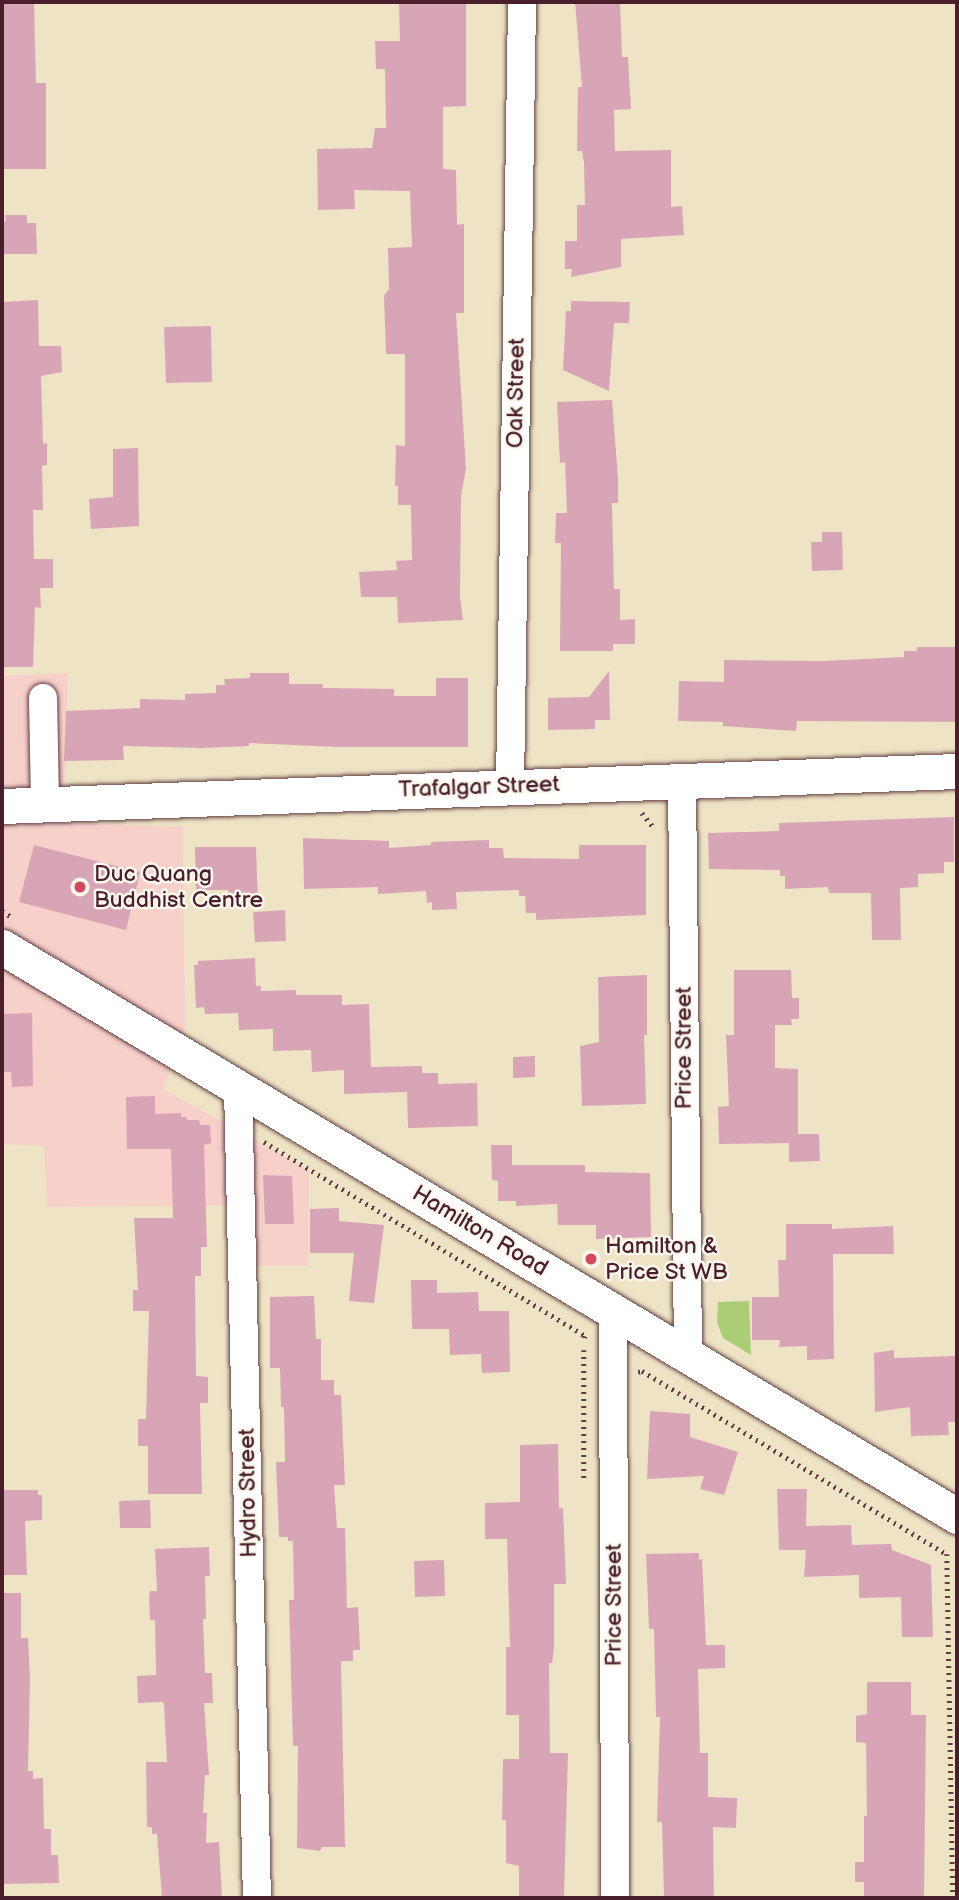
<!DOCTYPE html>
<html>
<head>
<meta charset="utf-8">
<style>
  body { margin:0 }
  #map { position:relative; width:959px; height:1900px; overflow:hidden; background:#eee4c5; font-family:"Balsamiq Sans",sans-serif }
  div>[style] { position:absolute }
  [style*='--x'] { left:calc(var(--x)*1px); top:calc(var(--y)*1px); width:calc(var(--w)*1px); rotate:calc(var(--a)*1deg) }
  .built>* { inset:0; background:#f7d0ca }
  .green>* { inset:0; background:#aacd76 }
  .building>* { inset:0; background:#d8a5b7 }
  .path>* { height:4.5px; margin-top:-2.25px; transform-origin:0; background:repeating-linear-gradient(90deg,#633d42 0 2px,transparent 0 7px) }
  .roads { filter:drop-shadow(0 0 2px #633d42) drop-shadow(0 0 2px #633d42) }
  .minor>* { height:28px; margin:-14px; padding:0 14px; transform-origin:14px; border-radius:14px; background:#fff }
  .major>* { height:35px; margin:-17.5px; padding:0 17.5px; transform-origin:17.5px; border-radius:17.5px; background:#fff }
  .dots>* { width:19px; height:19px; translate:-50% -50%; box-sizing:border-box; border:4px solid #fbf7ec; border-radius:50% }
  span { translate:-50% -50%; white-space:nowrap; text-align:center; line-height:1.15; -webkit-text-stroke:5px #fbf7ec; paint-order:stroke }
  .street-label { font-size:23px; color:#4a1f2b }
  .poi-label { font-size:23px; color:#4a1f2b }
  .left { translate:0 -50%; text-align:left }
  .frame { position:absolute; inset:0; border:4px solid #4a1f2b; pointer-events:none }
</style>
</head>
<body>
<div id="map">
  <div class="built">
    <i style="clip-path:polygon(68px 673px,63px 823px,183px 827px,185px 1029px,163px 1089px,309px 1170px,308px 1266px,256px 1266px,248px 1205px,47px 1207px,44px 1146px,2px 1144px,2px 676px)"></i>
  </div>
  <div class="green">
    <i style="clip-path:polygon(749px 1301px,751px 1355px,723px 1338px,717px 1322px,718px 1302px)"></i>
  </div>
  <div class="building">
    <i style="clip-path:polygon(2px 2px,34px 2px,36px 83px,46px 83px,46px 169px,2px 169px)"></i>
    <i style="clip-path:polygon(409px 2px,466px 2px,466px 106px,443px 107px,443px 169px,456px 170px,457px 225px,464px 224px,464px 313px,456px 313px,466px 469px,461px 496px,460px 596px,463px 620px,398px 623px,397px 597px,361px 597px,359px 572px,397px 570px,396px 561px,412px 560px,411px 505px,398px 505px,398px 486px,395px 486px,396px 445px,405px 446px,405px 354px,386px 354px,384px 296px,389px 289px,388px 248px,412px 247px,410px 191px,354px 190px,355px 209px,318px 210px,317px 149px,372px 148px,375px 128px,386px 128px,385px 69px,376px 69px,375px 41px,400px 41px,399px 4px)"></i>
    <i style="clip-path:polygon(575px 2px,620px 2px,622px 57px,628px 57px,631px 109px,614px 110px,615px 151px,671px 150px,671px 207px,682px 206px,684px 235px,621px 239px,621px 267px,571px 277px,572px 269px,565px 269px,565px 241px,577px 241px,577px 205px,585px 205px,584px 163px,582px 151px,577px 151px,578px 87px,582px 87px)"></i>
    <i style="clip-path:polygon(5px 215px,27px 215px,27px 223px,36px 223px,37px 254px,2px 254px,2px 222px,6px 221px)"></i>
    <i style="clip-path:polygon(38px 300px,39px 346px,61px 346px,62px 372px,41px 376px,43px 444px,47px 443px,47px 465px,42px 466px,43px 510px,33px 510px,34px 559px,53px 559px,53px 588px,40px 588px,41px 608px,35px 607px,33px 667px,2px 667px,2px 302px)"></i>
    <i style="clip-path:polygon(571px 301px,630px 302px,629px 323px,614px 323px,609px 391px,563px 370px,566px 311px,571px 311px)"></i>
    <i style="clip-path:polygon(211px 326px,212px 382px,166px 383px,164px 327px)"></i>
    <i style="clip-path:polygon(612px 400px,618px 479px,618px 503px,612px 503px,614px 589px,620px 589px,620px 620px,635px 619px,635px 644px,613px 644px,613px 651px,560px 651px,561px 543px,555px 543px,556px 513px,567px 513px,565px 462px,560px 463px,557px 402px)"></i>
    <i style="clip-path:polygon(138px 448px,139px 526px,91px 529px,89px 499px,113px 497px,113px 449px)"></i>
    <i style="clip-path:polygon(822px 532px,842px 532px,843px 570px,812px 571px,811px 542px,822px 542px)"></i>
    <i style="clip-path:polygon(917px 647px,957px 647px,957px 722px,797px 721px,796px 731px,723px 726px,723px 722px,678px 721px,679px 681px,724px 682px,724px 660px,824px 661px,904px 657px,904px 651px,917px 651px)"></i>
    <i style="clip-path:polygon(609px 671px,610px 720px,595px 720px,595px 729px,548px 730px,548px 698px,589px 697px)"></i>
    <i style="clip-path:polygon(250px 673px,289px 673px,289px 684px,323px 684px,322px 688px,394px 689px,394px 696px,436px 696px,436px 678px,468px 678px,468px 747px,337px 747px,249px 743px,249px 746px,202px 748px,123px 746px,124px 760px,64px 761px,66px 711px,140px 708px,140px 699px,185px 700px,185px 694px,216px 693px,216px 685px,225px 685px,224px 679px,250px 678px)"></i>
    <i style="clip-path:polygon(954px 817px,954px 862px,944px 862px,944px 873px,918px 874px,918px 887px,900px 888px,901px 940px,872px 940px,871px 893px,829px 893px,828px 887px,785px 889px,785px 876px,780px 876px,780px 870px,709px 869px,708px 833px,779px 831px,779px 823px)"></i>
    <i style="clip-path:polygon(303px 838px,389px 841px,389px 848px,431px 845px,431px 842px,489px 840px,489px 848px,503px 848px,504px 858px,579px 859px,579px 845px,646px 845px,646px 915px,536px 920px,536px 913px,526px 913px,525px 896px,519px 896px,519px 890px,456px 892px,457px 909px,432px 910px,432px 902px,427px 903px,426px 891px,378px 894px,378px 887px,304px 889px)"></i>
    <i style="clip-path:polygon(34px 845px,140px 872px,126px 930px,19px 902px)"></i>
    <i style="clip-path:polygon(195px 847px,256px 847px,258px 902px,229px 902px,228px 890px,196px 890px)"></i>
    <i style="clip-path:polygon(285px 910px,286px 941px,255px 942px,253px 912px)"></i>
    <i style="clip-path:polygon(255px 958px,256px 986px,261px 986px,261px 991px,296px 990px,296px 995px,342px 995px,342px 1005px,369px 1004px,371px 1067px,422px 1066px,422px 1073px,438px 1073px,438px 1084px,477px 1083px,478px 1126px,408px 1128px,407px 1092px,344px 1094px,344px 1070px,312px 1072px,311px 1050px,273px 1051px,273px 1029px,239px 1030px,238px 1013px,205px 1014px,204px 1007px,196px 1008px,194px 965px,198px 965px,198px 961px)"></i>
    <i style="clip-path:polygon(734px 970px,791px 970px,792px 998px,799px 998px,799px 1019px,791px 1019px,792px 1025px,775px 1025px,775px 1068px,798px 1069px,798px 1134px,819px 1134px,820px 1161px,789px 1162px,789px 1143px,719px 1144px,718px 1107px,729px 1106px,726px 1035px,734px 1035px)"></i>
    <i style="clip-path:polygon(647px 975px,647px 1035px,644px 1035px,646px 1104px,582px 1106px,580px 1046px,599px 1042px,598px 977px)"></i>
    <i style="clip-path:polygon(32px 1013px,33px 1086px,12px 1087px,11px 1072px,4px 1072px,2px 1069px,2px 1014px)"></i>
    <i style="clip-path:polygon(535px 1056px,535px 1077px,513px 1078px,513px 1057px)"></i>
    <i style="clip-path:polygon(155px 1096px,155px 1114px,181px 1113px,181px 1117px,186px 1117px,187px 1120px,199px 1120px,200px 1125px,210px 1125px,211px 1143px,204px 1145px,207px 1247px,201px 1247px,201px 1276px,195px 1276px,196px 1376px,208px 1377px,208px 1403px,200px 1403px,202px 1494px,148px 1494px,148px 1446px,138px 1446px,138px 1419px,146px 1419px,149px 1311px,133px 1311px,133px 1290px,138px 1290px,134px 1218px,173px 1218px,171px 1149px,127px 1149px,126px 1097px)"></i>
    <i style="clip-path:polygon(491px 1145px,512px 1145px,512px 1165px,585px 1165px,585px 1172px,650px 1173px,651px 1237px,596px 1239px,596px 1225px,558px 1225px,557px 1204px,516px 1206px,516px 1201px,498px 1201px,498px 1181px,492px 1180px)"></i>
    <i style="clip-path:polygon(263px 1175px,292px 1176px,294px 1224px,265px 1224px)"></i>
    <i style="clip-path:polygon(339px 1208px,339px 1221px,384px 1225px,374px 1303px,349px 1301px,354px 1253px,310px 1253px,310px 1209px)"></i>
    <i style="clip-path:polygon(786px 1224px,832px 1224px,832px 1229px,893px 1226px,894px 1254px,833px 1254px,834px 1359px,807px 1360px,807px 1346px,779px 1347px,780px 1340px,752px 1340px,752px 1297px,779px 1297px,778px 1260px,786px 1260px)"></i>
    <i style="clip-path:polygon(411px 1280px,437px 1280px,437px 1293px,478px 1292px,479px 1311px,509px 1311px,510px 1372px,482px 1373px,481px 1354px,450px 1355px,449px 1329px,412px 1329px)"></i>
    <i style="clip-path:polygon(314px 1296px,316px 1339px,321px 1339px,321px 1380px,334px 1380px,334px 1395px,341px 1395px,345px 1485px,334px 1485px,337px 1528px,345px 1528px,347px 1608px,358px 1607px,360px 1650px,353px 1650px,353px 1661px,341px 1661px,345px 1847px,322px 1847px,320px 1851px,297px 1848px,298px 1746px,293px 1746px,289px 1600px,294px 1600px,293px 1541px,288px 1541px,288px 1537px,279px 1537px,276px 1462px,285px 1462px,284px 1407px,281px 1407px,280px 1368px,270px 1368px,270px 1297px)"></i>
    <i style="clip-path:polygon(894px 1350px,894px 1358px,955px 1356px,956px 1422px,948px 1422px,949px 1435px,911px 1436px,910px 1407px,875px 1412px,874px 1353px)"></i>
    <i style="clip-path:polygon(650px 1411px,690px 1414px,690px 1437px,738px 1452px,724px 1495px,700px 1489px,704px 1476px,647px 1479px)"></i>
    <i style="clip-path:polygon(558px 1444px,559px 1508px,563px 1508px,566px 1584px,554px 1584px,554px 1649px,552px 1663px,549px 1663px,550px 1753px,568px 1753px,564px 1898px,519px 1898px,519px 1866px,506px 1863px,506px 1820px,502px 1820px,503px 1759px,519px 1759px,519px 1715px,506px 1715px,506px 1647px,510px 1647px,507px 1539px,485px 1539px,485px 1503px,520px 1502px,520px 1445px)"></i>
    <i style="clip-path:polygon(777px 1489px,807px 1489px,806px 1526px,851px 1525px,852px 1545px,891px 1544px,892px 1550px,931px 1565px,933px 1637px,902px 1637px,901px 1597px,859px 1598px,859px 1575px,804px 1577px,806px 1550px,779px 1550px)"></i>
    <i style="clip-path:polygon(2px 1490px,38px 1490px,38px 1495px,42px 1495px,42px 1520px,25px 1521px,27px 1575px,2px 1575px)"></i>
    <i style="clip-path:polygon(150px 1500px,151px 1528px,120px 1528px,119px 1501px)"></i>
    <i style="clip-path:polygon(209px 1547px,210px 1576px,205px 1576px,206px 1619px,203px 1619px,205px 1673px,212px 1673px,213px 1703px,204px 1703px,209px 1775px,205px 1775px,203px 1813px,207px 1813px,206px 1843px,219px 1842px,222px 1898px,162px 1898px,157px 1834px,152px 1834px,152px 1827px,147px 1827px,146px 1762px,167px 1762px,164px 1705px,163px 1702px,138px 1703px,137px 1676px,156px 1675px,155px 1620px,150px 1620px,149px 1597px,150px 1591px,157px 1591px,155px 1549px)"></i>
    <i style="clip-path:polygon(699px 1553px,699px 1560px,702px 1559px,706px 1645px,725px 1645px,725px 1668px,698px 1669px,700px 1753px,708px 1753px,708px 1797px,737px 1798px,736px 1828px,713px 1827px,714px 1898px,664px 1898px,662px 1822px,657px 1822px,660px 1717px,656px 1717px,654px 1629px,649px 1629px,646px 1554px)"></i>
    <i style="clip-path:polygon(444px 1560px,445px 1596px,415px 1597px,414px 1561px)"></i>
    <i style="clip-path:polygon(2px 1593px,21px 1593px,21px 1638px,28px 1638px,30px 1677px,28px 1771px,33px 1771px,33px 1779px,43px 1778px,44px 1829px,51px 1829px,51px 1855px,58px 1855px,59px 1883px,2px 1884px)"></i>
    <i style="clip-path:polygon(867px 1682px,911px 1682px,911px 1715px,926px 1715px,924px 1898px,864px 1898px,864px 1882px,855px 1882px,855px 1862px,864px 1862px,864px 1816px,867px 1816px,866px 1743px,856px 1742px,856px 1716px,867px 1714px)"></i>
  </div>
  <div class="path">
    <i style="--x:642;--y:813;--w:19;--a:51"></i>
    <i style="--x:2;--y:911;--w:13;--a:32"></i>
    <i style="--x:264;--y:1142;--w:375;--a:31.1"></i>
    <i style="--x:585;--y:1336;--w:5;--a:101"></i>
    <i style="--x:584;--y:1350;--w:131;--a:90"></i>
    <i style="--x:638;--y:1372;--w:4;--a:-14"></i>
    <i style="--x:642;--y:1371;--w:356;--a:31"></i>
    <i style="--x:947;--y:1554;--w:344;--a:89"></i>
  </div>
  <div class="roads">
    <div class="minor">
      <i style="--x:43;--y:698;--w:106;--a:88.9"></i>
      <i style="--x:682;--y:782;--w:574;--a:89.4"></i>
      <i style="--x:510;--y:785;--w:783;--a:-89.12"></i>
      <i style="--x:238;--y:1088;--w:810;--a:88.66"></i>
      <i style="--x:613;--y:1311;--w:587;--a:89.8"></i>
    </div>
    <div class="major">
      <i style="--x:2;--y:806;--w:956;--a:-2.1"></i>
      <i style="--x:2;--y:947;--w:1112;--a:30.79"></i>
    </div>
  </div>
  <div class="dots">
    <i style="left:80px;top:887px;background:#d1495b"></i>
    <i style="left:591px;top:1259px;background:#d1495b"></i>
  </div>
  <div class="street-label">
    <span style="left:516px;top:393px;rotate:-89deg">Oak Street</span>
    <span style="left:479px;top:787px;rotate:-2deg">Trafalgar Street</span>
    <span style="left:684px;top:1048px;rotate:-90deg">Price Street</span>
    <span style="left:480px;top:1231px;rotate:31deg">Hamilton Road</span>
    <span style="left:248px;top:1493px;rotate:-91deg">Hydro Street</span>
    <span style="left:614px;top:1605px;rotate:-90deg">Price Street</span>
  </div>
  <div class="poi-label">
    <span class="left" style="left:94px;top:887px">Duc Quang<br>Buddhist Centre</span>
    <span class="left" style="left:605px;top:1259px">Hamilton &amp;<br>Price St WB</span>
  </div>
  <div class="frame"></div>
</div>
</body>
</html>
